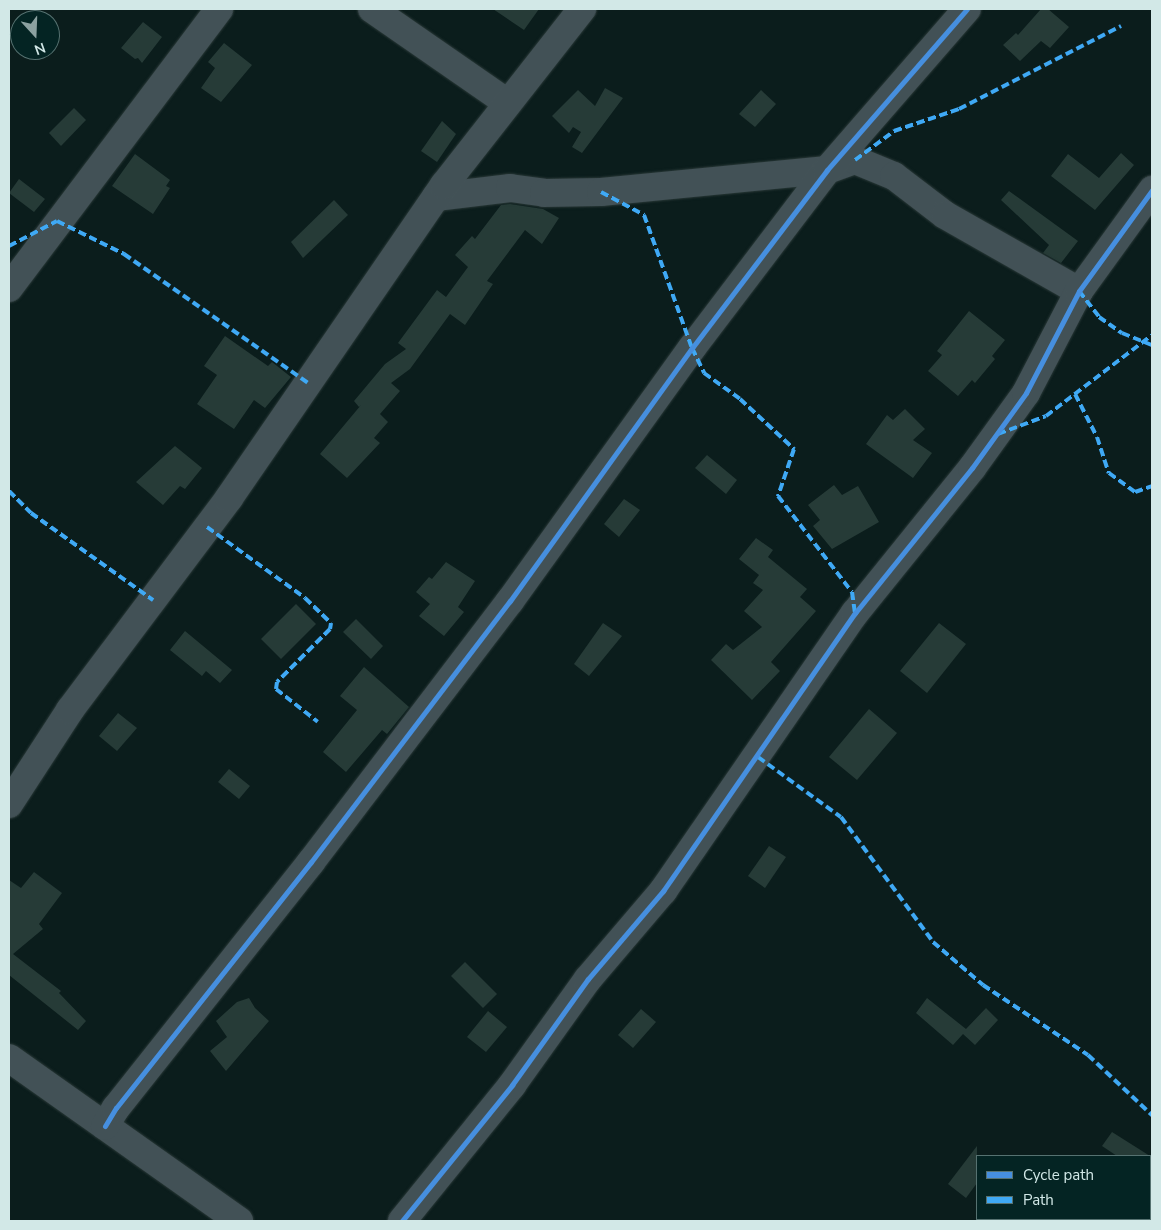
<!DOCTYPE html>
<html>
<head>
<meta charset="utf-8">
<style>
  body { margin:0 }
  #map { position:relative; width:1161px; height:1230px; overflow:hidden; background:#0b1d1c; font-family:"Nunito Sans",sans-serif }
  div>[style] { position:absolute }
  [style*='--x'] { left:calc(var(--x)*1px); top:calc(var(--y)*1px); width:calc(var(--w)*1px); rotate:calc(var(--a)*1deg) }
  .building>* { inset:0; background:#263b37 }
  .roads { filter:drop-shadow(0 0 1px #293837) drop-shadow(0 0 1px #293837) }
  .minor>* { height:28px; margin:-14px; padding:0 14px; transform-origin:14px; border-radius:14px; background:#425156 }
  .quiet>* { height:4px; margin-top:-2px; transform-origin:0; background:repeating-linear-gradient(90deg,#3fa9f5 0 8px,transparent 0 12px) }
  .cycleway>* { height:5px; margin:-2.5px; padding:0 2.5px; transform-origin:2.5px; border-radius:2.5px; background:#468fdf }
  span { translate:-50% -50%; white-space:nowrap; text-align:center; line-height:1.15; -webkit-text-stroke:4.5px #042423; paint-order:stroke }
  .frame { position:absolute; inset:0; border:10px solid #d2e8e7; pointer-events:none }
  .legend { position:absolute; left:976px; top:1155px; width:175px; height:65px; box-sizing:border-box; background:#042423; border:1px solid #567271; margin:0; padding:6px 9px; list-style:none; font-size:15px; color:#d2e8e7 }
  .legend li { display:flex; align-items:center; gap:10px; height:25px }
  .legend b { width:25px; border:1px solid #567271 }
  .north { position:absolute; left:10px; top:10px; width:50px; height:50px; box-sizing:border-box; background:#042423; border:1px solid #567271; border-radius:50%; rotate:160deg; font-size:14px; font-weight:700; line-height:20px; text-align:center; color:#d2e8e7 }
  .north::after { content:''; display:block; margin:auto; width:18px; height:22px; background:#8ca1a0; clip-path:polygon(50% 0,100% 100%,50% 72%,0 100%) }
</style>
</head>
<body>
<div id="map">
  <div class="building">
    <i style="clip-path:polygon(493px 9px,539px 9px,524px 30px)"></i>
    <i style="clip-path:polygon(1041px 9px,1048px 9px,1069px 27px,1050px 48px,1041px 41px,1020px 61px,1003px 45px,1016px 33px,1018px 35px)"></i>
    <i style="clip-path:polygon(143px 22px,162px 37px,142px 63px,138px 58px,135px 59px,121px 48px)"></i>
    <i style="clip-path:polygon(224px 43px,252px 65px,221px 102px,201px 88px,215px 68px,208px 62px)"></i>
    <i style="clip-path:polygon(605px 88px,623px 98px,582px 153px,572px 147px,581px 132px,573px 127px,569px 133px,552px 116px,578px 90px,595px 106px)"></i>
    <i style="clip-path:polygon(761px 90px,776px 104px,755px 127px,739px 114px)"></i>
    <i style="clip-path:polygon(74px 108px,86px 120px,61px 146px,49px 133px)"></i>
    <i style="clip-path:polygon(442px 121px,456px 134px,437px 162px,421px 151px)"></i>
    <i style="clip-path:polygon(1121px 153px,1134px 165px,1095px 210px,1051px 176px,1068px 154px,1099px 178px)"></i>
    <i style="clip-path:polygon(135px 154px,170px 180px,166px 186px,170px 188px,153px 214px,112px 186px)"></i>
    <i style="clip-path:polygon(19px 179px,45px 199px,34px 212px,9px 193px)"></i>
    <i style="clip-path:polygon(1009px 191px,1078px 241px,1061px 263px,1043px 253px,1049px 245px,1001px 200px)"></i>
    <i style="clip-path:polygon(334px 200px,348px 215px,303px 258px,291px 242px)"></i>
    <i style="clip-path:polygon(510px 204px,543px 209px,559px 218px,542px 244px,525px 230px,487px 281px,493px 284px,465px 325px,450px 314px,410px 369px,391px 383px,400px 391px,380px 414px,388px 422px,374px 438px,380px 443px,347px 478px,320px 454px,361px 405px,359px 407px,354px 401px,385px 364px,406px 349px,398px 343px,437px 290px,446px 297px,468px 267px,455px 255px,472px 236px,475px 239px,501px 205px)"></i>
    <i style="clip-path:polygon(969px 311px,1005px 340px,992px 356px,995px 359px,975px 383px,972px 380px,958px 396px,928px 371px,942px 355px,937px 351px)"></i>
    <i style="clip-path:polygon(225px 336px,268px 366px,272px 362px,291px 377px,265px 408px,254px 400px,234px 429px,197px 404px,217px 375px,204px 366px)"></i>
    <i style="clip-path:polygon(905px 409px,925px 429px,913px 440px,932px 453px,913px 478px,866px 444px,887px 415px,893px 420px)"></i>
    <i style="clip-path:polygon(175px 446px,202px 468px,185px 489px,180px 486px,163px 505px,136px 482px)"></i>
    <i style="clip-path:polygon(707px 455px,737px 480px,726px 494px,695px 468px)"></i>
    <i style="clip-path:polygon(834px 485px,842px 495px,858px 486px,879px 522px,832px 549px,813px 526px,820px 520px,808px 505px)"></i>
    <i style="clip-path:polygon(624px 499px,640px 510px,619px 537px,604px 524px)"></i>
    <i style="clip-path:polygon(756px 538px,773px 550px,768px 557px,807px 589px,800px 597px,816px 611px,771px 662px,780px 671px,752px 700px,711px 660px,726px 644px,733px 650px,762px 627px,744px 611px,763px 590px,753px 583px,759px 575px,739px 559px)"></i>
    <i style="clip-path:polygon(446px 562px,475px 581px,458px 607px,464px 612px,444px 636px,419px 616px,430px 604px,416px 592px,429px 577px,432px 579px)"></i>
    <i style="clip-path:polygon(296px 604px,316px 624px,281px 659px,261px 639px)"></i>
    <i style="clip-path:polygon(356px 619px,383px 646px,371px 659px,343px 632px)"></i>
    <i style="clip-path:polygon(603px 623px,622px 636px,589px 676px,574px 664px)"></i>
    <i style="clip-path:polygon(939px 623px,966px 644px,927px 693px,900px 671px)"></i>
    <i style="clip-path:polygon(185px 631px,232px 670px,220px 683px,206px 671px,202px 676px,170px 650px)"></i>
    <i style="clip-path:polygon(364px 667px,409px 707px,387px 734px,382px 730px,346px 772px,323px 752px,357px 710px,340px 696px)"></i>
    <i style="clip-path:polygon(869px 709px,897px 733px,857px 780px,829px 757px)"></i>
    <i style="clip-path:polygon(118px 713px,137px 728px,117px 751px,99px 736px)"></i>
    <i style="clip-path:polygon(229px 769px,250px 786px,239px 799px,218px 782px)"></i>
    <i style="clip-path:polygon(769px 846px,786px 857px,765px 888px,748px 876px)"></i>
    <i style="clip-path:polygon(34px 872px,62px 893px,39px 924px,43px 929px,13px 954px,61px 991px,59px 993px,86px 1021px,78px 1030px,9px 975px,9px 880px,21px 888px)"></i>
    <i style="clip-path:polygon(465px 962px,497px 994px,483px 1008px,451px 976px)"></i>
    <i style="clip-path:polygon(249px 998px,255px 1008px,269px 1021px,226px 1071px,210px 1051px,227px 1037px,216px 1021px,237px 1002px)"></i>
    <i style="clip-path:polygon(927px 998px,966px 1029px,986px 1008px,998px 1020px,975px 1045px,963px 1034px,953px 1045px,916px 1013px)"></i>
    <i style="clip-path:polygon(641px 1009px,656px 1022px,633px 1048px,618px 1035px)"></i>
    <i style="clip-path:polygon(488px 1011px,507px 1027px,486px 1052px,467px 1037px)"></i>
    <i style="clip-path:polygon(1112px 1132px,1150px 1156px,1117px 1156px,1102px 1146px)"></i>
    <i style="clip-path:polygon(977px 1146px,977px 1183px,966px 1198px,948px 1184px)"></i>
  </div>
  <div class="roads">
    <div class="minor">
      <i style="--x:372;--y:9;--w:165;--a:34.7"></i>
      <i style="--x:436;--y:197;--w:75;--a:-6.9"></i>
      <i style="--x:510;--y:188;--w:34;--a:8"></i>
      <i style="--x:544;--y:193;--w:57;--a:-1"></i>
      <i style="--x:601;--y:192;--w:227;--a:-5.6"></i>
      <i style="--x:827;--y:170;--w:30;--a:-20"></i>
      <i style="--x:855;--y:160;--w:42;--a:22.3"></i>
      <i style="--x:894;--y:176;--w:64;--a:37.4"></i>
      <i style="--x:945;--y:215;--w:154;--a:29.6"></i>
      <i style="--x:9;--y:288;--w:349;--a:-53"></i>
      <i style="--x:9;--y:804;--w:112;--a:-57"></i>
      <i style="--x:70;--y:710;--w:265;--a:-53.1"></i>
      <i style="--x:229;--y:498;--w:380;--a:-55.5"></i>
      <i style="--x:444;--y:185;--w:224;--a:-51.9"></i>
      <i style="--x:9;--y:1058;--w:282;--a:35.3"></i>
      <i style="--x:105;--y:1126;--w:21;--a:-59"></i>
      <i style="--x:116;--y:1108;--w:314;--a:-51.6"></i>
      <i style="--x:311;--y:862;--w:328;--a:-52.7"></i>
      <i style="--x:510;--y:601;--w:312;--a:-54.3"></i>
      <i style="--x:692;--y:348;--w:223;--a:-52.8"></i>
      <i style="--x:827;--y:170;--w:213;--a:-49"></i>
      <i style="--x:1150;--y:1193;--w:4;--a:-63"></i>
      <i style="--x:402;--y:1221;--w:175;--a:-51"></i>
      <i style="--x:512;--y:1085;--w:130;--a:-54.4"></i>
      <i style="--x:588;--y:979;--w:116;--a:-49.6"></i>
      <i style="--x:663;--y:891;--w:338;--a:-55.4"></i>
      <i style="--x:855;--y:613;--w:186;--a:-51.1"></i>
      <i style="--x:972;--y:468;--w:92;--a:-54.2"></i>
      <i style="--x:1026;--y:393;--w:115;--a:-62.5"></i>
      <i style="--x:1079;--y:291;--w:125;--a:-54.1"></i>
      <i style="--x:1131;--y:1221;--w:3;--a:-45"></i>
    </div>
  </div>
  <div class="quiet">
    <i style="--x:855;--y:160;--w:49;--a:-36.6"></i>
    <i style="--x:894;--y:131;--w:69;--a:-18.7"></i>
    <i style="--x:959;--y:109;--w:182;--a:-27.1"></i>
    <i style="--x:601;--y:192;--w:49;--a:28.1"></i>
    <i style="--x:644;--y:215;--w:141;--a:70.2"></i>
    <i style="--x:692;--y:348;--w:28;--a:64"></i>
    <i style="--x:704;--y:373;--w:44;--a:35.8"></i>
    <i style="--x:740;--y:399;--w:74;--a:42.8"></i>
    <i style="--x:794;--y:449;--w:50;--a:108.8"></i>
    <i style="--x:778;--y:496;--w:121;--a:52.4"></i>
    <i style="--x:852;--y:592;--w:21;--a:82"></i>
    <i style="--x:9;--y:246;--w:54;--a:-27.5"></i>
    <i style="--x:57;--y:221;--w:75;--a:26.2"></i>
    <i style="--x:124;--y:254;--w:225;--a:35"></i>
    <i style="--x:1079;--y:291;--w:33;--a:52"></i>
    <i style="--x:1099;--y:317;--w:28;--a:35"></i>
    <i style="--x:1122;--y:333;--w:32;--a:22"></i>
    <i style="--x:1075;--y:394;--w:48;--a:62.9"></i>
    <i style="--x:1097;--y:437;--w:38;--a:72"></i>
    <i style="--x:1109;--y:473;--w:32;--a:36"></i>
    <i style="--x:1135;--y:492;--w:18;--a:-19"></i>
    <i style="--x:998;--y:434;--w:51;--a:-20.6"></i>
    <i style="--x:1046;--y:416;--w:133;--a:-37.4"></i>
    <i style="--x:9;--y:491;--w:31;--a:45"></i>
    <i style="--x:31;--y:513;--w:150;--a:35.5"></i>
    <i style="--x:207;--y:527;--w:121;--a:35.9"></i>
    <i style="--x:305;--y:598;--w:36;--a:44"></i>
    <i style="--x:331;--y:623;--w:6;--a:99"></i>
    <i style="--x:330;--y:629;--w:75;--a:135"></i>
    <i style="--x:277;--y:682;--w:7;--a:98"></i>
    <i style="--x:276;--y:689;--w:53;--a:38.2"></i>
    <i style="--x:758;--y:757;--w:102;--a:35.9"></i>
    <i style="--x:841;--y:817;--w:155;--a:53.6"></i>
    <i style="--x:933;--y:942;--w:66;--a:40.7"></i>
    <i style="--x:983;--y:985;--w:126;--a:33.7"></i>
    <i style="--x:1088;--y:1055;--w:88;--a:43.2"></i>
  </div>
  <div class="cycleway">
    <i style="--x:105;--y:1126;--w:21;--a:-59"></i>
    <i style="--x:116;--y:1108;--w:314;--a:-51.6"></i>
    <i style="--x:311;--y:862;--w:328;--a:-52.7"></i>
    <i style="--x:510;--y:601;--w:312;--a:-54.3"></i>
    <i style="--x:692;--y:348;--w:223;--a:-52.8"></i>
    <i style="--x:827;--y:170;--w:213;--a:-49"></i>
    <i style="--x:402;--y:1221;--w:175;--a:-51"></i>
    <i style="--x:512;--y:1085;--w:130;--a:-54.4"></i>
    <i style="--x:588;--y:979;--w:116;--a:-49.6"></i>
    <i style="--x:663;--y:891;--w:338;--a:-55.4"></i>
    <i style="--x:855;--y:613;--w:186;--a:-51.1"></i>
    <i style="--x:972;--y:468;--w:92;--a:-54.2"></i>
    <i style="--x:1026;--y:393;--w:115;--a:-62.5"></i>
    <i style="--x:1079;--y:291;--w:125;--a:-54.1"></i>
  </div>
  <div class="frame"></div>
  <ul class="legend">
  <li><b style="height:6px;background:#468fdf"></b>Cycle path</li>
  <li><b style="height:6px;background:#3fa9f5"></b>Path</li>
  </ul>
  <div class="north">N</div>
</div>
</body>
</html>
